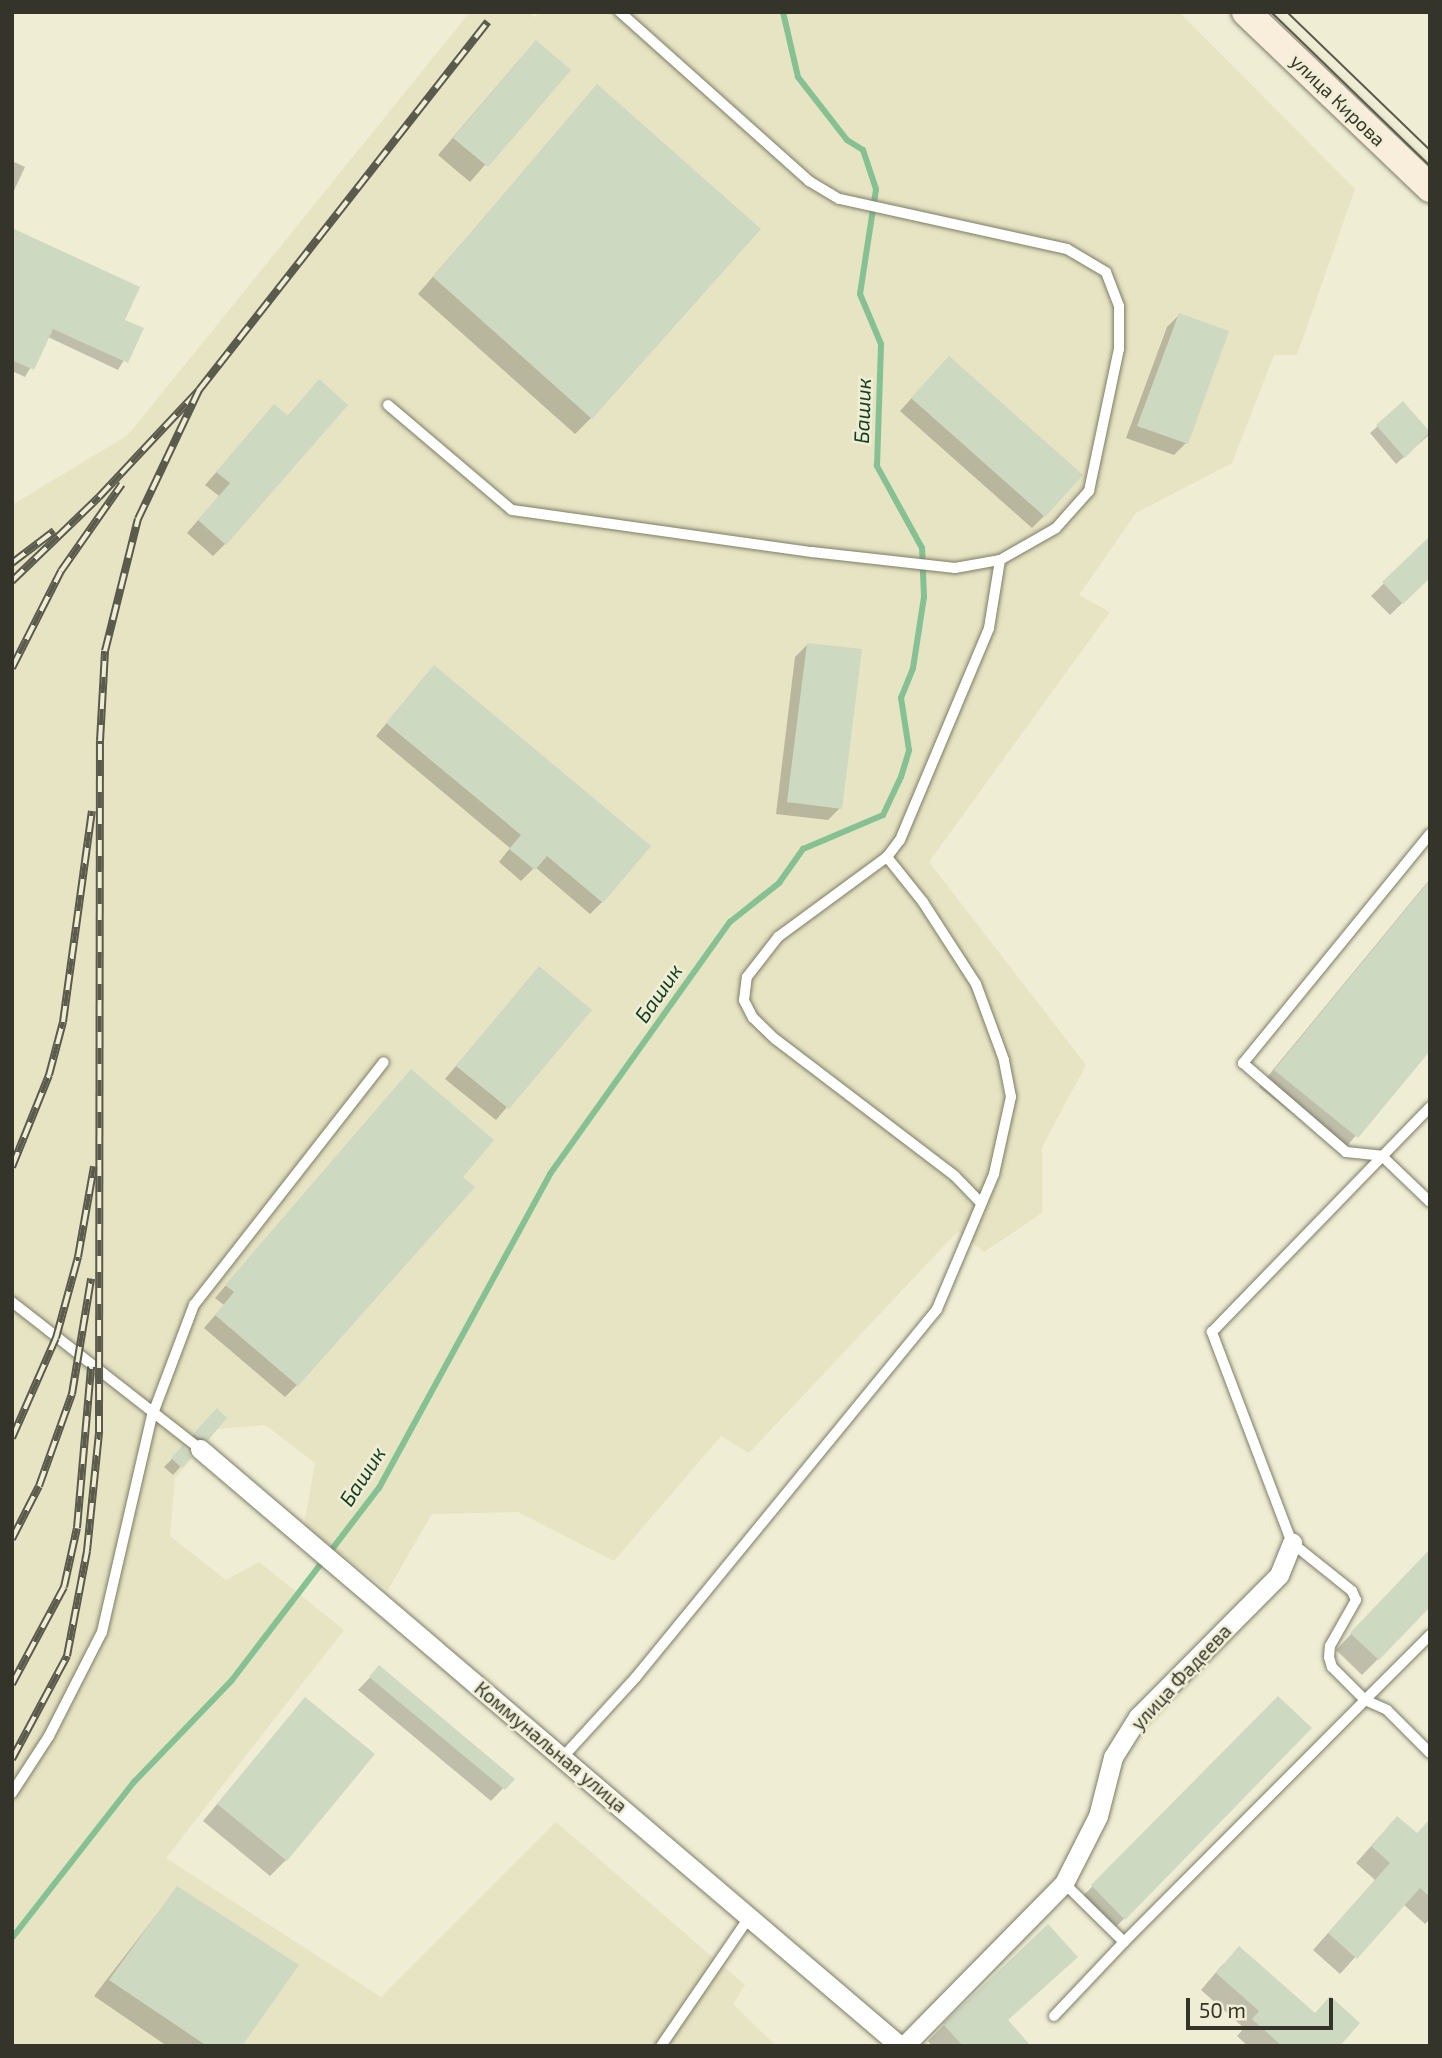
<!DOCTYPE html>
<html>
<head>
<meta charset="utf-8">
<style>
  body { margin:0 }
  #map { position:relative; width:1442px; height:2058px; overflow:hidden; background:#efeed5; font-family:"Exo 2",sans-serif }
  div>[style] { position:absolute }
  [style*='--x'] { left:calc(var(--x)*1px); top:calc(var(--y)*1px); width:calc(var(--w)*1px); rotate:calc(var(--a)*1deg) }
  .built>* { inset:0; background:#e6e4c3 }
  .shadow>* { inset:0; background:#0003 }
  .stream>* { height:6px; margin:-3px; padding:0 3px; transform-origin:3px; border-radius:3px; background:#86c193 }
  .building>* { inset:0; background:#ced9c2 }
  .roads { filter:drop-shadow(0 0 2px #7e7d66) drop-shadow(0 0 2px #7e7d66) }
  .service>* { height:10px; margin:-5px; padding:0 5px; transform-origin:5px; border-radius:5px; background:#fff }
  .minor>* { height:19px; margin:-9.5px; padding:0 9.5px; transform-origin:9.5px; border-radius:9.5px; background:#fff }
  .secondary>* { height:28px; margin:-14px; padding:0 14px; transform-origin:14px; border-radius:14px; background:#f9eedb }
  .tram>* { height:2px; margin:-1px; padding:0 1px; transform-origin:1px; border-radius:1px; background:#5a5a4d }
  .rail>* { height:8px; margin-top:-4px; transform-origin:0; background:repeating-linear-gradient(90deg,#efeed5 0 16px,#5a5a4d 0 32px); box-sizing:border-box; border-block:2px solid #5a5a4d }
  span { translate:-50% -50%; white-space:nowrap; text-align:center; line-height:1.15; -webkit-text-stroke:5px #efeed5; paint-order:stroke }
  .street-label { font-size:19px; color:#34342a }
  .water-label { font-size:21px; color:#123f21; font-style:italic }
  .frame { position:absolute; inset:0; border:14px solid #34342a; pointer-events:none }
  .scale { position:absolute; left:1186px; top:1998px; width:147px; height:32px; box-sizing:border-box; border:4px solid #34342a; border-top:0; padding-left:9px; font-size:21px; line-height:24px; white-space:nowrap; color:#34342a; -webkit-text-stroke:5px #efeed5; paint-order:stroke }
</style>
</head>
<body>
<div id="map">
  <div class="built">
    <i style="clip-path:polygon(470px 12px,526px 12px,535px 17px,539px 12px,1179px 12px,1355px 189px,1297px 355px,1274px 355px,1232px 463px,1136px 513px,1079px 595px,1110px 612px,929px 862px,1086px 1065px,1042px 1147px,1042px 1213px,984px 1252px,958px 1231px,749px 1453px,721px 1436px,614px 1561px,518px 1512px,432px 1514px,388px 1590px,304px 1526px,315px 1463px,265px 1425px,218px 1429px,175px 1478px,170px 1536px,226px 1580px,259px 1562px,344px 1630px,166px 1858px,381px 1997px,556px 1822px,745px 1985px,733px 2004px,776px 2046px,12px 2046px,12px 505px,128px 435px)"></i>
  </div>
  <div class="shadow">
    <i style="clip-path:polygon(520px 59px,568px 70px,470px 182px,438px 155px)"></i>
    <i style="clip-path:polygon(595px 89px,591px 418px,575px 434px,418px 294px)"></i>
    <i style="clip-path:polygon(12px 161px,25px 167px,12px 195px)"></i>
    <i style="clip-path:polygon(12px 230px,122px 320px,142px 329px,118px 370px,48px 337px,25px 377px,12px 371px)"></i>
    <i style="clip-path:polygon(1179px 315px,1186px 443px,1174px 455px,1126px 438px,1167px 327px)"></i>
    <i style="clip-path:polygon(937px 370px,1044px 516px,1032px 528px,900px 411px)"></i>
    <i style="clip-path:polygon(307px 394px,225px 544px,213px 556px,187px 533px,219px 496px,205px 485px,263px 419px,287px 417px)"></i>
    <i style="clip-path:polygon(1403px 404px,1429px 435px,1396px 464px,1370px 433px)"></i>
    <i style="clip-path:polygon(1430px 538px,1430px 576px,1390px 615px,1371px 596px)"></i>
    <i style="clip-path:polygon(808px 644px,840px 808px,828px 820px,776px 814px,795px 657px)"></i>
    <i style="clip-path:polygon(422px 680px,602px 902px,590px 914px,535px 867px,521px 881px,499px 862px,510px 848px,376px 736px)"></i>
    <i style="clip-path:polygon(1430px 879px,1430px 1048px,1341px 1153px,1259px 1087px)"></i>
    <i style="clip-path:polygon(539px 968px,590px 1010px,496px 1120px,445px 1079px)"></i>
    <i style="clip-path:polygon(399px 1084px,297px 1385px,285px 1397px,204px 1328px,224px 1305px,215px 1298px)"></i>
    <i style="clip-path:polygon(209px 1418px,206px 1438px,198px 1446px,187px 1442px)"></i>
    <i style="clip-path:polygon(183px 1448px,189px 1457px,173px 1475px,164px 1467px)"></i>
    <i style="clip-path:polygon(1430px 1551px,1378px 1659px,1362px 1675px,1336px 1650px)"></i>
    <i style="clip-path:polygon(379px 1668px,512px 1779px,491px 1801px,358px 1690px)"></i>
    <i style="clip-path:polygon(1278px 1698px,1309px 1728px,1112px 1931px,1080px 1899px)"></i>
    <i style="clip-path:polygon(305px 1699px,286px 1860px,270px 1876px,203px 1821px)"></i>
    <i style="clip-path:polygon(1430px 1834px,1430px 1919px,1425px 1924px,1403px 1904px,1340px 1974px,1313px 1950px,1375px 1880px,1356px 1863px,1381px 1835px)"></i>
    <i style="clip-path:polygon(177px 1888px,240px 2046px,167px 2046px,94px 1996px)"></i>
    <i style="clip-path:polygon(1223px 1964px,1337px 2046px,1248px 2046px,1237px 2036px,1244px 2028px,1201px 1990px)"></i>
    <i style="clip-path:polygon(944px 2025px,1029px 2046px,932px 2046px,928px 2041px)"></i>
  </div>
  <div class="stream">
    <i style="--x:12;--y:1938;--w:198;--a:-52"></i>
    <i style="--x:134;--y:1782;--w:141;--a:-46.1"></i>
    <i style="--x:232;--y:1680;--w:242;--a:-52.6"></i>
    <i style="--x:379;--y:1488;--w:358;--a:-61.4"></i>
    <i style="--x:550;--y:1174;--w:310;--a:-54.5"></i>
    <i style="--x:730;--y:922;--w:63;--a:-38.5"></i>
    <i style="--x:779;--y:883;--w:42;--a:-54.8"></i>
    <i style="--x:803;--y:849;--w:87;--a:-23"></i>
    <i style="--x:883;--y:815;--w:42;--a:-64.7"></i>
    <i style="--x:901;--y:777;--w:28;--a:-73"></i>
    <i style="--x:909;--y:750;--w:53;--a:-98.7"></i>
    <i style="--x:901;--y:698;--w:32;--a:-68"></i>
    <i style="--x:913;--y:668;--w:72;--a:-81.2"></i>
    <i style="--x:924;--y:597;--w:49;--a:-92.3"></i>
    <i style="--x:922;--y:548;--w:94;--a:-118.8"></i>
    <i style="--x:877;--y:466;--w:122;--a:-88.1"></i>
    <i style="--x:881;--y:344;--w:54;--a:-112.8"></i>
    <i style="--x:860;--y:294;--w:106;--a:-81.3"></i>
    <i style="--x:876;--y:189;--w:41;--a:-108.4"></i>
    <i style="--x:863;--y:150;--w:19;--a:-148"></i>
    <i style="--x:847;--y:140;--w:80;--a:-127.9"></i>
    <i style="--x:798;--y:77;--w:67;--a:-103"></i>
  </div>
  <div class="building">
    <i style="clip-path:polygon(536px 40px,571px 70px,488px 167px,453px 138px)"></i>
    <i style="clip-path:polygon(597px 84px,761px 229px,592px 419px,433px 277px)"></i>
    <i style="clip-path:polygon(12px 228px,140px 287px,125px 320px,144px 328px,128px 363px,53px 329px,34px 370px,12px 360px)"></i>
    <i style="clip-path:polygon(1179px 313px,1229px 331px,1188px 444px,1137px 426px)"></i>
    <i style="clip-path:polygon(949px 356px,1083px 475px,1045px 517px,911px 398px)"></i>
    <i style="clip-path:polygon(319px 379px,348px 405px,226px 545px,198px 520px,230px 483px,216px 472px,274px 404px,288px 416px)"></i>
    <i style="clip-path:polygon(1403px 401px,1430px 432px,1405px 458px,1376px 425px)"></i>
    <i style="clip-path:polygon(1430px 536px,1430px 578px,1403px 604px,1382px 582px)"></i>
    <i style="clip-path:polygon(807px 643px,862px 649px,842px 809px,787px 802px)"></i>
    <i style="clip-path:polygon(434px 665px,651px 846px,603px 903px,547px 856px,535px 870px,509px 849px,521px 835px,386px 723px)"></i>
    <i style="clip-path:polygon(1430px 880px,1430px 1051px,1358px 1138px,1274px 1070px)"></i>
    <i style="clip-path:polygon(539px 966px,592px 1010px,509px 1109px,456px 1066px)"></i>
    <i style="clip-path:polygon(411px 1069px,494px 1140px,463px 1177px,475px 1187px,298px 1386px,215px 1315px,234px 1292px,225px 1285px)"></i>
    <i style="clip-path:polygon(217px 1408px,227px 1418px,208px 1440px,197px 1437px,193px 1434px)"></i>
    <i style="clip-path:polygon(183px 1445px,191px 1458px,182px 1468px,171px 1458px)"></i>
    <i style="clip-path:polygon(1430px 1549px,1430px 1607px,1379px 1660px,1350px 1633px)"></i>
    <i style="clip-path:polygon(379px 1665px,515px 1779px,505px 1790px,369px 1677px)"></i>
    <i style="clip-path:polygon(1278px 1696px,1312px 1728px,1125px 1920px,1091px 1885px)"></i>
    <i style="clip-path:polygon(305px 1697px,375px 1754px,287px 1861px,217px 1804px)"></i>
    <i style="clip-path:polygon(1397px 1816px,1417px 1833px,1430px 1819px,1430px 1897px,1420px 1888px,1357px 1959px,1328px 1933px,1390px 1863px,1371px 1846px)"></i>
    <i style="clip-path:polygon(177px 1886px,299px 1965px,242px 2046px,207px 2046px,109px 1980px)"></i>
    <i style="clip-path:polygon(1048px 1924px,1078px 1957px,1008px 2020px,1031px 2046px,963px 2046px,943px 2024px)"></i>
    <i style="clip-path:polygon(1239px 1946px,1315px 2013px,1330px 1996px,1360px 2023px,1340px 2046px,1282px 2046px,1252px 2019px,1259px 2011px,1216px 1973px)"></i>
  </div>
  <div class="roads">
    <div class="service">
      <i style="--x:388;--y:405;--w:162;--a:40.3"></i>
      <i style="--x:512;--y:510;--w:303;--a:8"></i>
      <i style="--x:812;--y:552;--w:144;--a:6.4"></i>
      <i style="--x:955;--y:568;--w:46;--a:-10.1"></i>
      <i style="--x:1000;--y:560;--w:64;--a:-29.7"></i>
      <i style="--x:1056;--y:528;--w:50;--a:-48.3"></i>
      <i style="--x:1089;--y:491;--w:145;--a:-78.1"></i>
      <i style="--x:1119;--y:349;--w:43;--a:-90"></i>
      <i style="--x:1119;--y:306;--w:36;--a:-111"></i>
      <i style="--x:1106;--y:272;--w:45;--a:-149.5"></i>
      <i style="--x:1067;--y:249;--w:233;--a:-167.6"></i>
      <i style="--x:839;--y:199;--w:35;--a:-149"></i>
      <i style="--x:809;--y:181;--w:254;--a:-138.2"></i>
      <i style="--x:1430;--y:834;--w:296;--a:129.2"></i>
      <i style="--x:1243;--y:1063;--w:136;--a:40.8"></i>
      <i style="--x:1346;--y:1152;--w:36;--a:6"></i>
      <i style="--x:1382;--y:1156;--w:66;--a:43.8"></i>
      <i style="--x:980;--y:1202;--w:36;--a:-134"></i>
      <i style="--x:955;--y:1176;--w:226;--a:-142.7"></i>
      <i style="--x:775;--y:1039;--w:30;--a:-136"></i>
      <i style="--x:753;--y:1018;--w:20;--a:-117"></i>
      <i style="--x:744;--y:1000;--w:23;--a:-83"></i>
      <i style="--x:747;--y:977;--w:51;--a:-52.2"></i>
      <i style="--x:778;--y:937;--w:135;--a:-36.3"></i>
      <i style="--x:887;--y:857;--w:21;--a:-53"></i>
      <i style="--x:900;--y:840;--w:230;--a:-67.2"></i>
      <i style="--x:989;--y:628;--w:69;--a:-80.8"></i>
      <i style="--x:12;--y:1302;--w:239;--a:38"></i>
      <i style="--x:1430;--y:1635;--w:92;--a:135"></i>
      <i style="--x:1365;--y:1700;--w:24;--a:24"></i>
      <i style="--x:1387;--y:1710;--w:61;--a:45"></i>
      <i style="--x:563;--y:1757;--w:108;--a:-47.6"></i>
      <i style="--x:636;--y:1677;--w:475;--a:-50.7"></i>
      <i style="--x:937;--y:1309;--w:147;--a:-67.1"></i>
      <i style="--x:994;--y:1174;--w:79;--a:-77.6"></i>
      <i style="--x:1011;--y:1097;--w:38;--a:-101"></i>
      <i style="--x:1004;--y:1060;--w:81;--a:-110.2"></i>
      <i style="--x:976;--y:984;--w:98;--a:-122.9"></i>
      <i style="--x:923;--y:902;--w:58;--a:-128.7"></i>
      <i style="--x:12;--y:1793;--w:68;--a:-57"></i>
      <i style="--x:49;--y:1736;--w:117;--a:-63"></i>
      <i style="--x:102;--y:1632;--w:222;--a:-77"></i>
      <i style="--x:152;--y:1416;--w:119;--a:-69.3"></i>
      <i style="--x:194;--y:1305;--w:308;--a:-52"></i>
      <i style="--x:1064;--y:1883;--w:84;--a:44.5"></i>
      <i style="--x:1124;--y:1942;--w:342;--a:-45.1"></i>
      <i style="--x:1365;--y:1700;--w:47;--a:-135"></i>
      <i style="--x:1332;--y:1667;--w:10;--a:-107"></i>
      <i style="--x:1329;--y:1657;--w:11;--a:-85"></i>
      <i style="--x:1330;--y:1646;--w:53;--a:-60.5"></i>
      <i style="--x:1356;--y:1600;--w:10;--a:-114"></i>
      <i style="--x:1352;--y:1591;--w:77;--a:-141.3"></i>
      <i style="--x:1292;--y:1543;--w:226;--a:-110.8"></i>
      <i style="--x:1212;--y:1332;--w:313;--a:-45.9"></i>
      <i style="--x:1054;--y:2016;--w:102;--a:-46.6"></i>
      <i style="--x:661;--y:2046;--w:158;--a:-55.6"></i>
    </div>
    <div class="minor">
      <i style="--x:200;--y:1449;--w:920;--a:40.46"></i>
      <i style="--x:904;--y:2046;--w:228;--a:-45.5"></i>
      <i style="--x:1064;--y:1883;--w:75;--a:-63.1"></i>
      <i style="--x:1098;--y:1816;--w:61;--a:-75.7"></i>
      <i style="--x:1113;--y:1757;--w:47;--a:-58"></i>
      <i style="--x:1138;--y:1717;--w:200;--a:-45.2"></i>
      <i style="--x:1279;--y:1575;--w:35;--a:-68"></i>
    </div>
    <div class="secondary">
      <i style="--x:1246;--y:12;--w:255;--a:43.7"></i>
    </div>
  </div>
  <div class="tram">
    <i style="--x:1271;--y:12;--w:221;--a:44.1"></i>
    <i style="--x:1287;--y:12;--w:199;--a:44"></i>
  </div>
  <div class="rail">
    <i style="--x:12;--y:563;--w:53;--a:-37.3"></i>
    <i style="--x:12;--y:581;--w:121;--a:-44"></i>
    <i style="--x:99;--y:497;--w:146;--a:-46.9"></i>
    <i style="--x:199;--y:390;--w:468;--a:-51.9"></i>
    <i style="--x:12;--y:668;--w:109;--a:-63.2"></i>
    <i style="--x:61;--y:571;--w:106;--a:-55"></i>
    <i style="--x:12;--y:1167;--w:99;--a:-68.1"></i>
    <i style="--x:49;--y:1075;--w:55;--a:-75.2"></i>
    <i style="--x:63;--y:1022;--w:213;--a:-82.2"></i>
    <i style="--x:12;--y:1438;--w:109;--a:-66.3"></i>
    <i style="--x:56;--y:1338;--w:84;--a:-74.8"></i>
    <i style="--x:78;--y:1257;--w:92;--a:-80"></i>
    <i style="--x:12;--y:1539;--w:59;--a:-63"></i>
    <i style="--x:39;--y:1486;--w:98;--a:-70.3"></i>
    <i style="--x:72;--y:1394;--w:117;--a:-80.6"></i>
    <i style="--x:12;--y:1684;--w:110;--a:-61.8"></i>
    <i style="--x:64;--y:1587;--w:60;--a:-77.6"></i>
    <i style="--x:77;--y:1528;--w:162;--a:-85"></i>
    <i style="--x:12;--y:1759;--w:117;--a:-61.9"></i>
    <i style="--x:67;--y:1656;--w:107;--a:-79.2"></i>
    <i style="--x:87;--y:1551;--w:120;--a:-84.2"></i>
    <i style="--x:99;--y:1432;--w:691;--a:-89.92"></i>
    <i style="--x:100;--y:741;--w:90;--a:-86.8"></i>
    <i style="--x:105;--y:651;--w:136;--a:-76"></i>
    <i style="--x:138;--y:519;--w:143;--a:-64.7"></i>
  </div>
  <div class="street-label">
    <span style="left:1338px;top:100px;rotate:44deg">улица Кирова</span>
    <span style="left:1181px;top:1677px;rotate:-47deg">улица Фадеева</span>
    <span style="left:551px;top:1747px;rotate:40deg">Коммунальная улица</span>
  </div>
  <div class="water-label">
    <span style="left:862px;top:411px;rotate:-88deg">Башик</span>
    <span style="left:658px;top:993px;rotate:-55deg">Башик</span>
    <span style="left:362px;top:1476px;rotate:-57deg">Башик</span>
  </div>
  <div class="frame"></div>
  <div class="scale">50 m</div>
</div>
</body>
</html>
